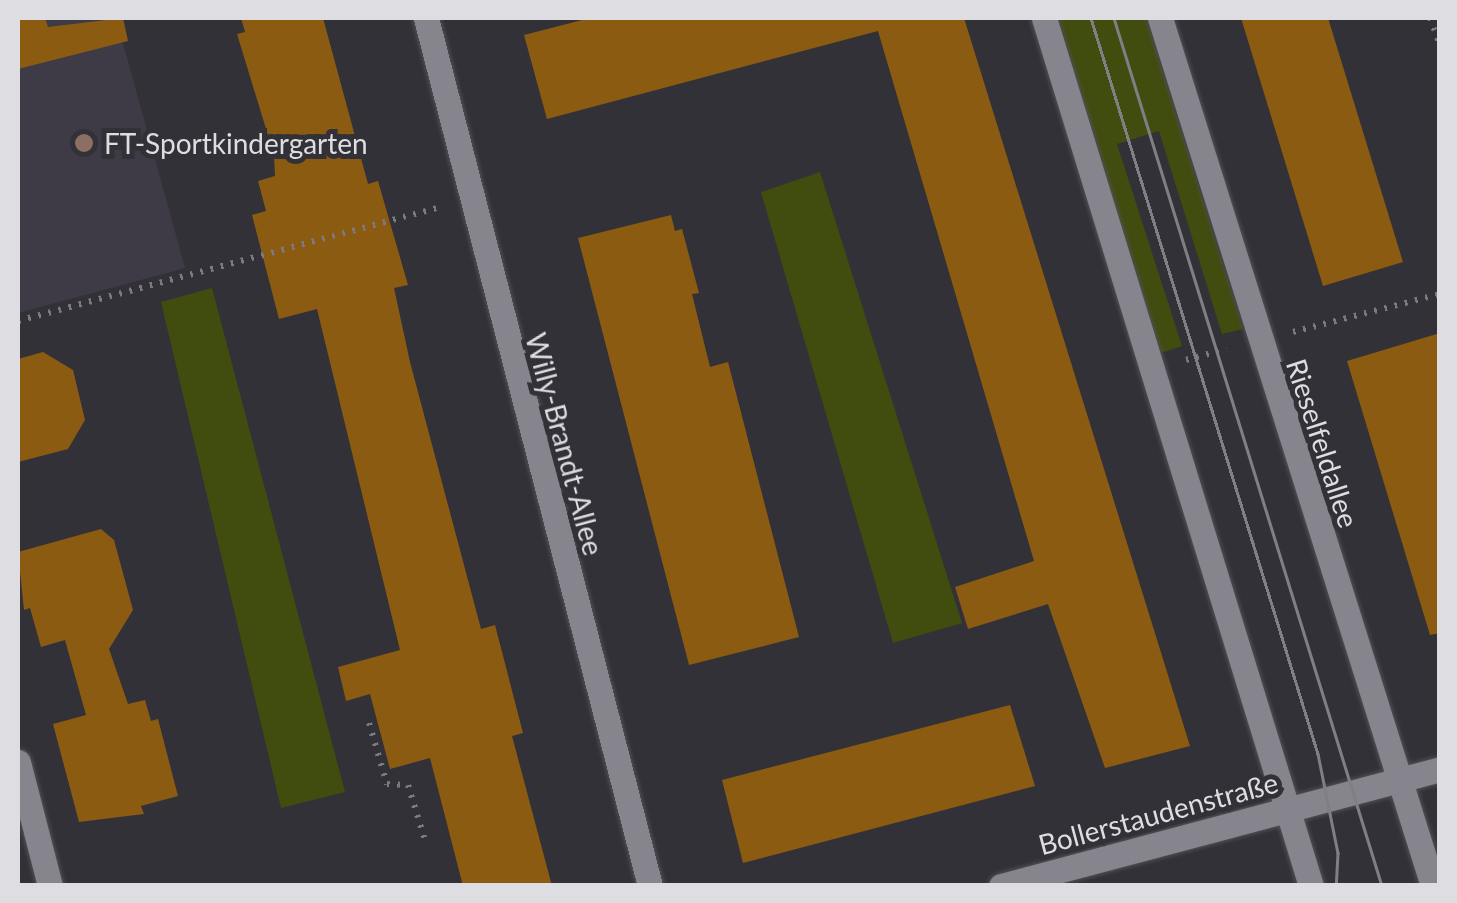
<!DOCTYPE html>
<html>
<head>
<meta charset="utf-8">
<style>
  body { margin:0 }
  #map { position:relative; width:1457px; height:903px; overflow:hidden; background:#333138; font-family:Lato,sans-serif }
  div>[style] { position:absolute }
  [style*='--x'] { left:calc(var(--x)*1px); top:calc(var(--y)*1px); width:calc(var(--w)*1px); rotate:calc(var(--a)*1deg) }
  .built>* { inset:0; background:#3e3b47 }
  .green>* { inset:0; background:#414c0f }
  .building>* { inset:0; background:#8b5b12 }
  .path>* { height:6px; margin-top:-3px; transform-origin:0; background:repeating-linear-gradient(90deg,#7c7a80 0 2.5px,transparent 0 10.5px) }
  .roads { filter:drop-shadow(0 0 2px #525055) drop-shadow(0 0 2px #525055) }
  .minor>* { height:25px; margin:-12.5px; padding:0 12.5px; transform-origin:12.5px; border-radius:12.5px; background:#86848c }
  .tram>* { height:2.5px; margin:-1.25px; padding:0 1.25px; transform-origin:1.25px; border-radius:1.25px; background:#817f85 }
  .dots>* { width:28px; height:28px; translate:-50% -50%; box-sizing:border-box; border:5px solid #333138; border-radius:50% }
  span { translate:-50% -50%; white-space:nowrap; text-align:center; line-height:1.15; -webkit-text-stroke:10px #333138; paint-order:stroke }
  .poi-label { font-size:28px; color:#dedde1 }
  .left { translate:0 -50%; text-align:left }
  .street-label { font-size:28px; color:#dedde1 }
  .frame { position:absolute; inset:0; border:20px solid #dedde1; pointer-events:none }
</style>
</head>
<body>
<div id="map">
  <div class="built">
    <i style="clip-path:polygon(18px 18px,116px 18px,185px 268px,18px 313px)"></i>
  </div>
  <div class="green">
    <i style="clip-path:polygon(1058px 18px,1146px 18px,1243px 329px,1222px 334px,1159px 131px,1117px 144px,1182px 346px,1161px 353px)"></i>
    <i style="clip-path:polygon(820px 172px,962px 623px,893px 643px,761px 192px)"></i>
    <i style="clip-path:polygon(212px 288px,345px 792px,281px 808px,161px 302px)"></i>
  </div>
  <div class="building">
    <i style="clip-path:polygon(18px 18px,45px 18px,48px 27px,123px 18px,128px 41px,18px 69px)"></i>
    <i style="clip-path:polygon(241px 18px,323px 18px,368px 184px,378px 181px,408px 285px,394px 288px,410px 362px,481px 629px,495px 625px,523px 733px,512px 736px,552px 886px,463px 886px,430px 758px,390px 769px,370px 694px,346px 701px,338px 667px,400px 650px,317px 309px,279px 319px,252px 215px,266px 211px,258px 181px,275px 176px,274px 155px,237px 34px,245px 32px)"></i>
    <i style="clip-path:polygon(590px 18px,964px 18px,1190px 746px,1105px 768px,1048px 604px,968px 629px,955px 587px,1034px 561px,878px 31px,547px 119px,524px 35px)"></i>
    <i style="clip-path:polygon(1241px 18px,1328px 18px,1403px 262px,1323px 286px)"></i>
    <i style="clip-path:polygon(671px 215px,675px 231px,682px 229px,699px 293px,692px 294px,710px 367px,728px 362px,799px 637px,689px 665px,578px 238px)"></i>
    <i style="clip-path:polygon(1440px 333px,1440px 633px,1430px 635px,1347px 361px)"></i>
    <i style="clip-path:polygon(43px 352px,73px 370px,85px 420px,68px 449px,18px 462px,18px 359px)"></i>
    <i style="clip-path:polygon(101px 529px,114px 540px,133px 610px,109px 649px,128px 704px,145px 700px,151px 721px,158px 719px,178px 796px,141px 806px,144px 814px,79px 822px,53px 724px,86px 715px,65px 640px,41px 647px,30px 608px,24px 610px,18px 552px)"></i>
    <i style="clip-path:polygon(1010px 705px,1035px 786px,743px 863px,722px 780px)"></i>
  </div>
  <div class="path">
    <i style="--x:1430;--y:18;--w:29;--a:70"></i>
    <i style="--x:18;--y:321;--w:438;--a:-15.1"></i>
    <i style="--x:1293;--y:332;--w:152;--a:-14.5"></i>
    <i style="--x:1186;--y:360;--w:42;--a:-15"></i>
    <i style="--x:369;--y:723;--w:64;--a:73.6"></i>
    <i style="--x:387;--y:784;--w:21;--a:3"></i>
    <i style="--x:408;--y:785;--w:62;--a:73"></i>
  </div>
  <div class="roads">
    <div class="minor">
      <i style="--x:426;--y:18;--w:896;--a:75.53"></i>
      <i style="--x:1044;--y:18;--w:908;--a:72.9"></i>
      <i style="--x:1160;--y:18;--w:910;--a:72.54"></i>
      <i style="--x:18;--y:762;--w:128;--a:75.5"></i>
      <i style="--x:1001;--y:886;--w:454;--a:-14.9"></i>
    </div>
  </div>
  <div class="tram">
    <i style="--x:1091;--y:18;--w:770;--a:72.86"></i>
    <i style="--x:1318;--y:754;--w:101;--a:78.6"></i>
    <i style="--x:1338;--y:853;--w:33;--a:93"></i>
    <i style="--x:1114;--y:18;--w:908;--a:72.84"></i>
  </div>
  <div class="dots">
    <i style="left:84px;top:143px;background:#8d6e63"></i>
  </div>
  <div class="poi-label">
    <span class="left" style="left:104px;top:143px">FT-Sportkindergarten</span>
  </div>
  <div class="street-label">
    <span style="left:1323px;top:443px;rotate:72deg">Rieselfeldallee</span>
    <span style="left:565px;top:444px;rotate:75deg">Willy-Brandt-Allee</span>
    <span style="left:1158px;top:813px;rotate:-15deg">Bollerstaudenstraße</span>
  </div>
  <div class="frame"></div>
</div>
</body>
</html>
